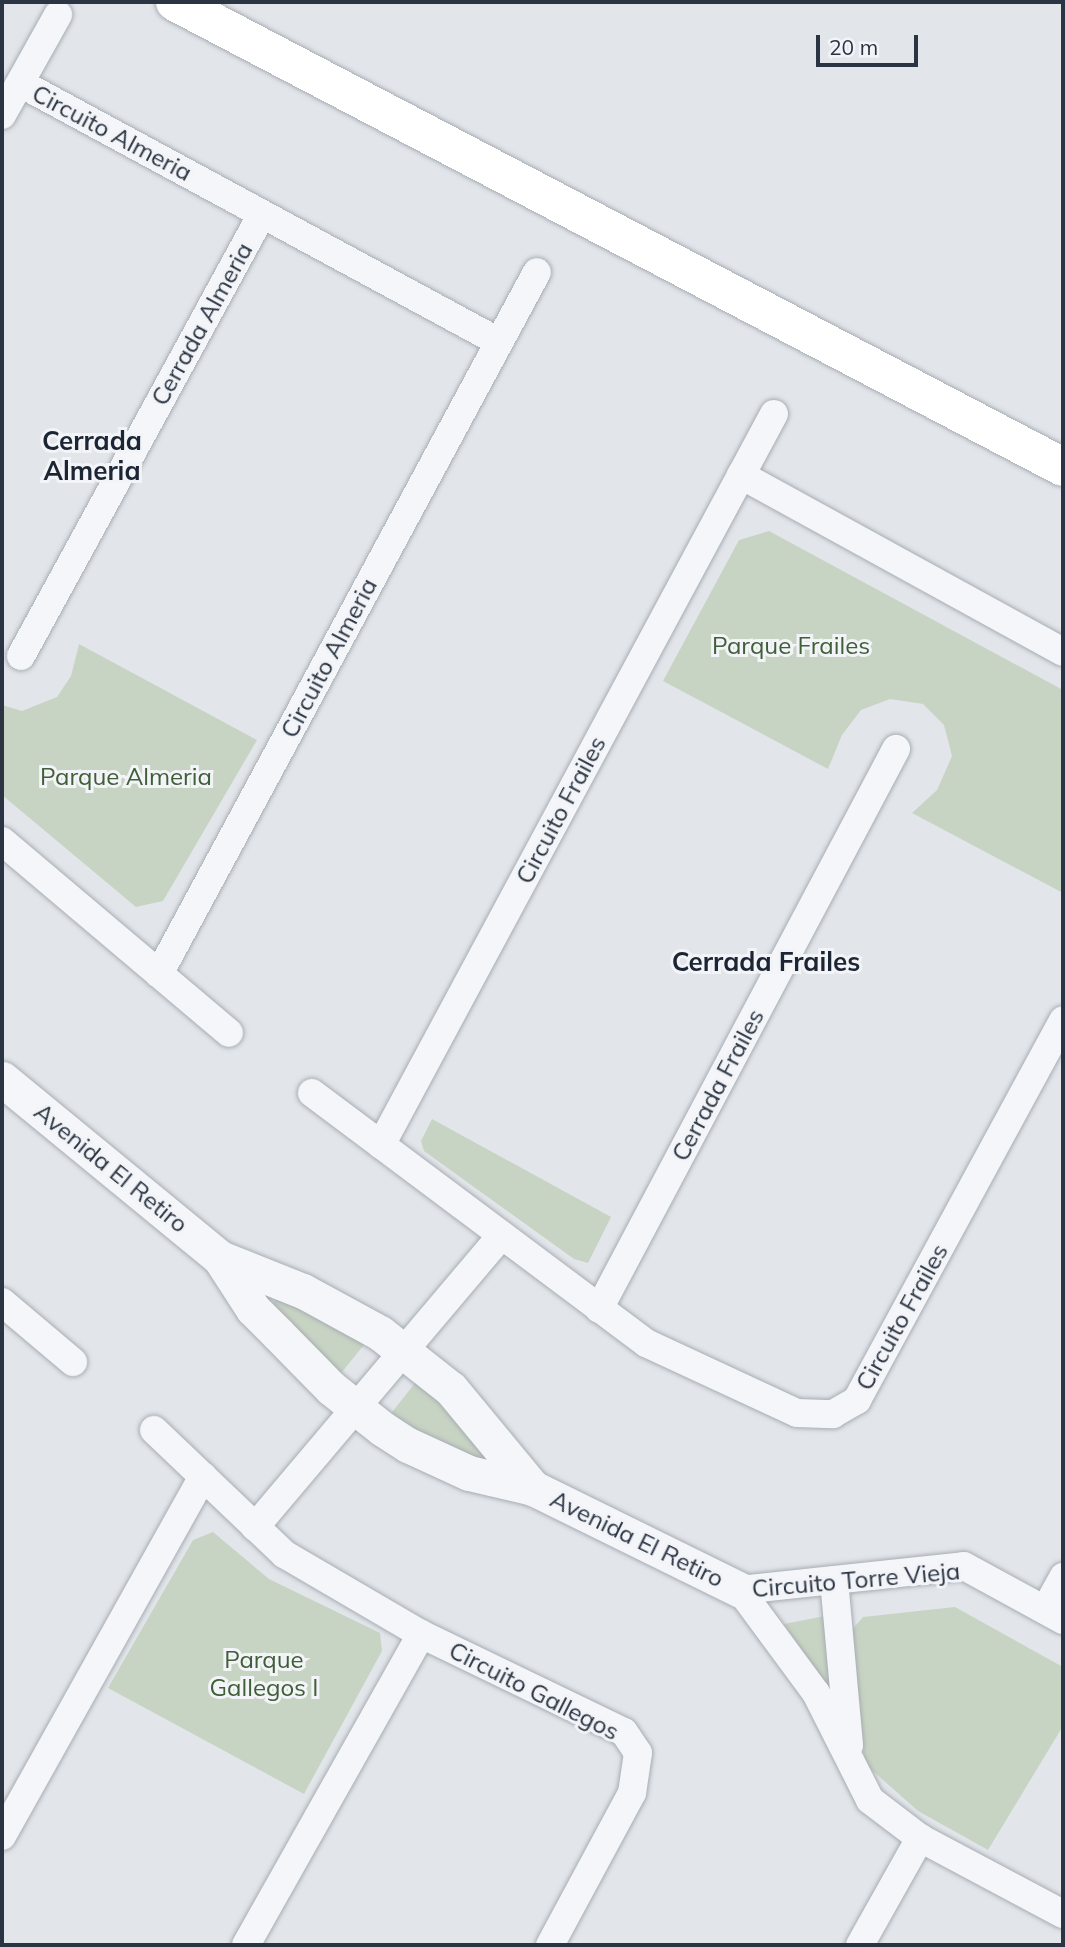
<!DOCTYPE html>
<html>
<head>
<meta charset="utf-8">
<style>
  body { margin:0 }
  #map { position:relative; width:1065px; height:1947px; overflow:hidden; background:#e2e6ea; font-family:Mulish,sans-serif }
  div>[style] { position:absolute }
  [style*='--x'] { left:calc(var(--x)*1px); top:calc(var(--y)*1px); width:calc(var(--w)*1px); rotate:calc(var(--a)*1deg) }
  .green>* { inset:0; background:#c8d4c3 }
  .roads { filter:drop-shadow(0 0 2px #a7adb4) drop-shadow(0 0 2px #a7adb4) }
  .minor>* { height:28px; margin:-14px; padding:0 14px; transform-origin:14px; border-radius:14px; background:#f5f6f9 }
  .tertiary>* { height:35px; margin:-17.5px; padding:0 17.5px; transform-origin:17.5px; border-radius:17.5px; background:#f5f6f9 }
  .secondary>* { height:38px; margin:-19px; padding:0 19px; transform-origin:19px; border-radius:19px; background:#fff }
  span { translate:-50% -50%; white-space:nowrap; text-align:center; line-height:1.15; -webkit-text-stroke:6px #f2f4f8; paint-order:stroke }
  .street-label { font-size:24px; color:#2a3442 }
  .park-label { font-size:24px; color:#405e37 }
  .neighbourhood-label { font-size:26px; color:#1c2533; font-weight:700 }
  .frame { position:absolute; inset:0; border:4px solid #2a3442; pointer-events:none }
  .scale { position:absolute; left:816px; top:35px; width:102px; height:32px; box-sizing:border-box; border:4px solid #2a3442; border-top:0; padding-left:9px; font-size:21px; line-height:24px; white-space:nowrap; color:#2a3442; -webkit-text-stroke:5px #f2f4f8; paint-order:stroke }
</style>
</head>
<body>
<div id="map">
  <div class="green">
    <i style="clip-path:polygon(769px 531px,1063px 690px,1063px 893px,912px 813px,937px 790px,952px 756px,944px 725px,923px 704px,890px 699px,861px 710px,842px 735px,828px 769px,663px 681px,739px 540px)"></i>
    <i style="clip-path:polygon(79px 644px,257px 740px,163px 901px,136px 907px,2px 795px,2px 705px,22px 711px,57px 697px,71px 676px)"></i>
    <i style="clip-path:polygon(432px 1119px,611px 1217px,588px 1263px,574px 1259px,424px 1151px,421px 1141px)"></i>
    <i style="clip-path:polygon(279px 1296px,367px 1341px,338px 1377px,293px 1333px,273px 1303px)"></i>
    <i style="clip-path:polygon(415px 1383px,439px 1400px,486px 1455px,479px 1463px,389px 1416px)"></i>
    <i style="clip-path:polygon(213px 1532px,269px 1579px,380px 1633px,382px 1651px,304px 1794px,108px 1688px,193px 1540px)"></i>
    <i style="clip-path:polygon(955px 1607px,1063px 1667px,1063px 1726px,988px 1850px,918px 1811px,865px 1764px,850px 1632px,863px 1617px)"></i>
    <i style="clip-path:polygon(825px 1616px,833px 1698px,784px 1624px)"></i>
  </div>
  <div class="roads">
    <div class="minor">
      <i style="--x:20;--y:83;--w:545;--a:28.4"></i>
      <i style="--x:2;--y:115;--w:115;--a:-60.8"></i>
      <i style="--x:741;--y:475;--w:367;--a:28.8"></i>
      <i style="--x:21;--y:656;--w:503;--a:-61.4"></i>
      <i style="--x:2;--y:841;--w:297;--a:40.2"></i>
      <i style="--x:159;--y:974;--w:797;--a:-61.7"></i>
      <i style="--x:312;--y:1093;--w:417;--a:36.8"></i>
      <i style="--x:646;--y:1343;--w:166;--a:24.9"></i>
      <i style="--x:797;--y:1413;--w:36;--a:2"></i>
      <i style="--x:833;--y:1414;--w:28;--a:-30"></i>
      <i style="--x:857;--y:1400;--w:432;--a:-61.5"></i>
      <i style="--x:381;--y:1145;--w:830;--a:-61.74"></i>
      <i style="--x:2;--y:1302;--w:93;--a:40.2"></i>
      <i style="--x:599;--y:1309;--w:634;--a:-62.06"></i>
      <i style="--x:154;--y:1430;--w:180;--a:43.6"></i>
      <i style="--x:284;--y:1554;--w:159;--a:30.3"></i>
      <i style="--x:421;--y:1634;--w:225;--a:25.8"></i>
      <i style="--x:624;--y:1732;--w:25;--a:56"></i>
      <i style="--x:638;--y:1753;--w:40;--a:98.5"></i>
      <i style="--x:632;--y:1793;--w:173;--a:118.3"></i>
      <i style="--x:255;--y:1527;--w:382;--a:-49.8"></i>
      <i style="--x:834;--y:1580;--w:166;--a:84.8"></i>
      <i style="--x:740;--y:1590;--w:128;--a:53.6"></i>
      <i style="--x:816;--y:1693;--w:120;--a:63.2"></i>
      <i style="--x:870;--y:1800;--w:63;--a:37.2"></i>
      <i style="--x:920;--y:1838;--w:162;--a:28"></i>
      <i style="--x:740;--y:1590;--w:225;--a:-6.1"></i>
      <i style="--x:964;--y:1566;--w:113;--a:28.6"></i>
      <i style="--x:1045;--y:1610;--w:38;--a:-61"></i>
      <i style="--x:2;--y:1836;--w:412;--a:-60.8"></i>
      <i style="--x:246;--y:1945;--w:357;--a:-60.6"></i>
      <i style="--x:860;--y:1945;--w:123;--a:-60.7"></i>
    </div>
    <div class="tertiary">
      <i style="--x:2;--y:1079;--w:282;--a:39.4"></i>
      <i style="--x:220;--y:1258;--w:61;--a:57.1"></i>
      <i style="--x:253;--y:1309;--w:35;--a:45"></i>
      <i style="--x:278;--y:1334;--w:76;--a:45.5"></i>
      <i style="--x:331;--y:1388;--w:66;--a:38.3"></i>
      <i style="--x:383;--y:1429;--w:30;--a:33"></i>
      <i style="--x:408;--y:1445;--w:67;--a:24.7"></i>
      <i style="--x:469;--y:1473;--w:66;--a:13.2"></i>
      <i style="--x:533;--y:1488;--w:231;--a:26.2"></i>
      <i style="--x:220;--y:1258;--w:89;--a:21.7"></i>
      <i style="--x:303;--y:1291;--w:88;--a:28.6"></i>
      <i style="--x:380;--y:1333;--w:90;--a:38.3"></i>
      <i style="--x:451;--y:1389;--w:129;--a:50.4"></i>
    </div>
    <div class="secondary">
      <i style="--x:175;--y:2;--w:1002;--a:27.64"></i>
    </div>
  </div>
  <div class="street-label">
    <span style="left:112px;top:133px;rotate:28deg">Circuito Almeria</span>
    <span style="left:202px;top:324px;rotate:-61deg">Cerrada Almeria</span>
    <span style="left:329px;top:658px;rotate:-62deg">Circuito Almeria</span>
    <span style="left:561px;top:810px;rotate:-62deg">Circuito Frailes</span>
    <span style="left:718px;top:1085px;rotate:-62deg">Cerrada Frailes</span>
    <span style="left:111px;top:1168px;rotate:39deg">Avenida El Retiro</span>
    <span style="left:902px;top:1317px;rotate:-61deg">Circuito Frailes</span>
    <span style="left:637px;top:1539px;rotate:26deg">Avenida El Retiro</span>
    <span style="left:856px;top:1580px;rotate:-5deg">Circuito Torre Vieja</span>
    <span style="left:534px;top:1691px;rotate:27deg">Circuito Gallegos</span>
  </div>
  <div class="park-label">
    <span style="left:791px;top:646px">Parque Frailes</span>
    <span style="left:126px;top:777px">Parque Almeria</span>
    <span style="left:264px;top:1674px">Parque<br>Gallegos I</span>
  </div>
  <div class="neighbourhood-label">
    <span style="left:92px;top:456px">Cerrada<br>Almeria</span>
    <span style="left:766px;top:962px">Cerrada Frailes</span>
  </div>
  <div class="frame"></div>
  <div class="scale">20 m</div>
</div>
</body>
</html>
